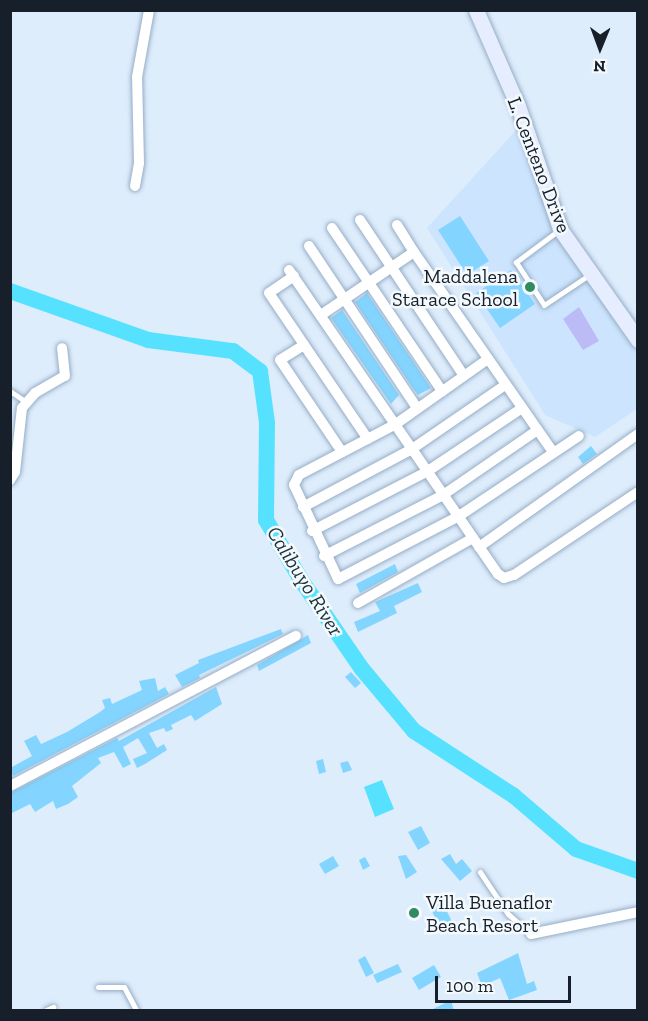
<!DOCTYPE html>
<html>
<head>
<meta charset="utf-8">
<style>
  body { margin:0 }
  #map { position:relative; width:648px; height:1021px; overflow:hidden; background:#deedfc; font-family:"Zilla Slab",serif }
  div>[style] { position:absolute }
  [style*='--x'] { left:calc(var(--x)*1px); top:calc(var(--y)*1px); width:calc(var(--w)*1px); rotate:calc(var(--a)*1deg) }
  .built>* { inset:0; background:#cce4fd }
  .green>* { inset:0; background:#bdbbf6 }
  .water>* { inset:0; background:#56e2fe }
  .river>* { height:16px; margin:-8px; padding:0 8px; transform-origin:8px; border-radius:8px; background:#56e2fe }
  .building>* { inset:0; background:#83d5ff }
  .roads { filter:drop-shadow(0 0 2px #96adc6) drop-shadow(0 0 2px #96adc6) }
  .lane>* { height:5px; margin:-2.5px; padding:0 2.5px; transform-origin:2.5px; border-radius:2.5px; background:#fff }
  .street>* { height:10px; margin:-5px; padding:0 5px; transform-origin:5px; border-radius:5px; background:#fff }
  .secondary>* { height:15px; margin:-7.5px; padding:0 7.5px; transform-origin:7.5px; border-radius:7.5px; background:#e6edfe }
  .dots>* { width:16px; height:16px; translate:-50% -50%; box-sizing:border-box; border:3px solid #f4f9fe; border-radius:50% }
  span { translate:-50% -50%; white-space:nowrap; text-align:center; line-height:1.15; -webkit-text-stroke:5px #f4f9fe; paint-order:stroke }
  .street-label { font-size:20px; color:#17202a }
  .poi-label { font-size:20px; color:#17202a }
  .right { translate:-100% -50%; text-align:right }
  .left { translate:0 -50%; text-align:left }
  .water-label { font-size:21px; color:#1b3338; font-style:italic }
  .frame { position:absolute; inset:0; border:12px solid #17202a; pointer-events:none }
  .north { position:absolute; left:570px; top:18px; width:60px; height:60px; -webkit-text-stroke:4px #f4f9fe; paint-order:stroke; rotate:181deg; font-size:16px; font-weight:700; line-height:24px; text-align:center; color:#17202a }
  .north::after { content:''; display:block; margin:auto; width:21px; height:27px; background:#17202a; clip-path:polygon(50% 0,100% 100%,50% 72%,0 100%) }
  .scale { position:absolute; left:435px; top:976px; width:136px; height:27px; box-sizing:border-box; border:3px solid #17202a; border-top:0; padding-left:8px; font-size:18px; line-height:21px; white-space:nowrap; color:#17202a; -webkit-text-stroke:4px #f4f9fe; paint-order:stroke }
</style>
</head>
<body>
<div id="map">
  <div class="built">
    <i style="clip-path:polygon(518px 128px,554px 225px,637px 346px,637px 409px,595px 437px,545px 415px,427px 228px)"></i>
  </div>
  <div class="green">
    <i style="clip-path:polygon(579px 307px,599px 341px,583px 350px,563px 319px)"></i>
  </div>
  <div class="water">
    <i style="clip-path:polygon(382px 780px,394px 809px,375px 817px,364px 787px)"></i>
  </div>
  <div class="river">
    <i style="--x:10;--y:291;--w:146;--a:19.5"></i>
    <i style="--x:148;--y:340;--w:86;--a:7.4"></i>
    <i style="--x:233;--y:351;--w:34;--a:37"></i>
    <i style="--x:260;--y:371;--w:52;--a:82.3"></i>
    <i style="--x:267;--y:423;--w:97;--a:90.6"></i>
    <i style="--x:266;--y:520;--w:69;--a:59.7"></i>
    <i style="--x:301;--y:580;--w:108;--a:55.6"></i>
    <i style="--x:362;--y:669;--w:81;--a:50"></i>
    <i style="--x:414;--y:731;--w:119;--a:33"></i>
    <i style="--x:514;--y:796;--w:82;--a:40.5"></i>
    <i style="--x:576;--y:849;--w:66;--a:19.5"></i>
  </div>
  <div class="building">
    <i style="clip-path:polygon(460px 216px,489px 261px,467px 275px,438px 230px)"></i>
    <i style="clip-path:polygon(511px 270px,535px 304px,500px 328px,476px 293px)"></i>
    <i style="clip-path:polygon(367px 293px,431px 388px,418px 395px,412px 387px,355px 302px)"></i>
    <i style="clip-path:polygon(342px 310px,399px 395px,391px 404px,331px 318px)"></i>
    <i style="clip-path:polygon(591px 446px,597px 454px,583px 464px,578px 457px)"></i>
    <i style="clip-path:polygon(395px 564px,398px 572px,360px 593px,356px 584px)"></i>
    <i style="clip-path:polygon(418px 583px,422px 592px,394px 606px,397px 613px,358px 632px,354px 622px,380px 611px,375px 602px)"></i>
    <i style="clip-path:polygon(281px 629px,283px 634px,199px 675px,200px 678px,182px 687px,175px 675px,199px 663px,198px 660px)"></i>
    <i style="clip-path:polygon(308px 635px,311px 643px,259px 671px,257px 665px)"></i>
    <i style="clip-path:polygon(351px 672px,361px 683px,355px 688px,345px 677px)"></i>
    <i style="clip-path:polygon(155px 678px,158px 691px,165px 687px,169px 694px,13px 776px,10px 768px,32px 756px,24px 741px,36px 735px,41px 744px,67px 732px,100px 712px,105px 708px,102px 700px,110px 698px,112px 704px,142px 690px,139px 681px)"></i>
    <i style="clip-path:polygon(216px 687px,222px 704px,195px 721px,191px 715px,171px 725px,173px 729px,166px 732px,164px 728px,149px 733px,157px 748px,164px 744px,167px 750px,145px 764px,137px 768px,133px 759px,147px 753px,138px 738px,123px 747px,131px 764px,123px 768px,114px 752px,98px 758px,101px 763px,72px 786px,78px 797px,68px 804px,56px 809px,53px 801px,35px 812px,30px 804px,10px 814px,10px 793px,117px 738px,119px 741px)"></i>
    <i style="clip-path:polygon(323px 759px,326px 772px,319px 774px,316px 761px)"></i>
    <i style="clip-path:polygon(348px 761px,352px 770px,343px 773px,340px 763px)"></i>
    <i style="clip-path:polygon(421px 826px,430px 843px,418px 850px,408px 832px)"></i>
    <i style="clip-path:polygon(450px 854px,456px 864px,462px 859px,472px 871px,460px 881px,441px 859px)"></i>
    <i style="clip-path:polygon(406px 855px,417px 872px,406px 879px,398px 856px)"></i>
    <i style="clip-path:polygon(333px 856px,339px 866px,325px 874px,319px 864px)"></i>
    <i style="clip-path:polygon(365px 857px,370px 866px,363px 870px,359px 860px)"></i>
    <i style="clip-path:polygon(442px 901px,455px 928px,442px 934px,430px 906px)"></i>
    <i style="clip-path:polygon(518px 953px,527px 984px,534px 981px,537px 990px,509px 1000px,500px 978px,482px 986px,477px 973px)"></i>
    <i style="clip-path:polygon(365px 956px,374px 973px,366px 977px,358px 960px)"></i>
    <i style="clip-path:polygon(398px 964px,402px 972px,377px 983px,373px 975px)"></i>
    <i style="clip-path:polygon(434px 965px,441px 977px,419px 990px,412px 978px)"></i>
    <i style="clip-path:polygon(451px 1000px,454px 1011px,429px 1011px)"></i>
  </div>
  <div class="roads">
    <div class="lane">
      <i style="--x:559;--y:230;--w:54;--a:143.3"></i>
      <i style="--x:516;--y:262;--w:51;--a:56.9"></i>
      <i style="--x:544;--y:305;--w:54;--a:-33.7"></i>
      <i style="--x:10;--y:391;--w:18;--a:34"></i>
      <i style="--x:480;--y:872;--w:50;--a:56.3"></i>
      <i style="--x:508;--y:914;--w:30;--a:41"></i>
      <i style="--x:98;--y:987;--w:26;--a:0"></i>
      <i style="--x:124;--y:987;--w:26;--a:62"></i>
      <i style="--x:46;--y:1010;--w:8;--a:-23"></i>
    </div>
    <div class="street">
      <i style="--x:135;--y:186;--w:23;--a:-80"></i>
      <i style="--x:139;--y:163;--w:86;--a:-91.3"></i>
      <i style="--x:137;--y:77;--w:68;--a:-79.8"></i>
      <i style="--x:360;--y:220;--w:187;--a:56.3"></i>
      <i style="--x:397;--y:225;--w:32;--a:58"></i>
      <i style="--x:332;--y:228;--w:197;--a:56"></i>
      <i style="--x:309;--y:246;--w:195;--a:56.3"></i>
      <i style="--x:289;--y:270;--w:369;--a:55.5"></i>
      <i style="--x:498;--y:574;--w:7;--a:34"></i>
      <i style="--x:504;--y:578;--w:10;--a:-17"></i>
      <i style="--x:514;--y:575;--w:149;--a:-33.8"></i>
      <i style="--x:294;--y:276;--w:30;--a:146"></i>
      <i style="--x:269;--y:293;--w:176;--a:55.9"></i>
      <i style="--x:321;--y:315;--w:112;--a:-34.1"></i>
      <i style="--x:414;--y:252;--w:244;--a:55.2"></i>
      <i style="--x:304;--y:345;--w:28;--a:148"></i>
      <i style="--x:280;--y:360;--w:111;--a:56"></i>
      <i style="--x:488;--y:359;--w:113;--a:144.8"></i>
      <i style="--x:396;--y:424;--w:110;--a:152.3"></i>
      <i style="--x:299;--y:475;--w:11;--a:117"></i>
      <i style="--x:294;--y:485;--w:104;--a:64.9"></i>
      <i style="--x:338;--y:579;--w:136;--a:-27.5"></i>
      <i style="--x:459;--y:516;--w:144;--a:-33.7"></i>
      <i style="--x:10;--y:480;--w:9;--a:-58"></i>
      <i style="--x:15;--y:472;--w:64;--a:-83.8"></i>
      <i style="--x:22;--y:408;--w:20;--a:-49"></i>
      <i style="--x:35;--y:393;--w:34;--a:-30"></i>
      <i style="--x:65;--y:376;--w:28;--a:-96"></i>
      <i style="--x:303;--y:507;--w:123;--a:-28"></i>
      <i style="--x:412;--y:449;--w:113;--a:-34.5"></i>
      <i style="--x:312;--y:531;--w:131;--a:-27.3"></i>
      <i style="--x:428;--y:471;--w:113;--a:-33.8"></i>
      <i style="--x:479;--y:547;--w:195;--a:-35.4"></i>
      <i style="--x:324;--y:556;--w:134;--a:-27.1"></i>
      <i style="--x:443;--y:495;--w:113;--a:-34.5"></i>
      <i style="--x:358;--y:603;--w:132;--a:-29.5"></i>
      <i style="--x:10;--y:786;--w:323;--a:-27.7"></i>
      <i style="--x:531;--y:934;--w:109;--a:-11.6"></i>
    </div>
    <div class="secondary">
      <i style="--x:476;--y:10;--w:105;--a:66.4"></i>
      <i style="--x:518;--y:106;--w:130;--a:71.1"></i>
      <i style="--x:560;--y:229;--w:136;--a:54.9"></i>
    </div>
  </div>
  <div class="dots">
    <i style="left:530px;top:287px;background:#318b60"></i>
    <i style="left:414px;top:913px;background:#318b60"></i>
  </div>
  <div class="street-label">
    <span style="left:539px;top:165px;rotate:69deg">L. Centeno Drive</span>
  </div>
  <div class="poi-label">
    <span class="right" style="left:518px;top:288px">Maddalena<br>Starace School</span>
    <span class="left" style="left:426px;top:914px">Villa Buenaflor<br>Beach Resort</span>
  </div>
  <div class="water-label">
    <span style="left:305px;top:581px;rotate:58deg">Calibuyo River</span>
  </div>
  <div class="frame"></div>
  <div class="north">N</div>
  <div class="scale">100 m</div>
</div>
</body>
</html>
